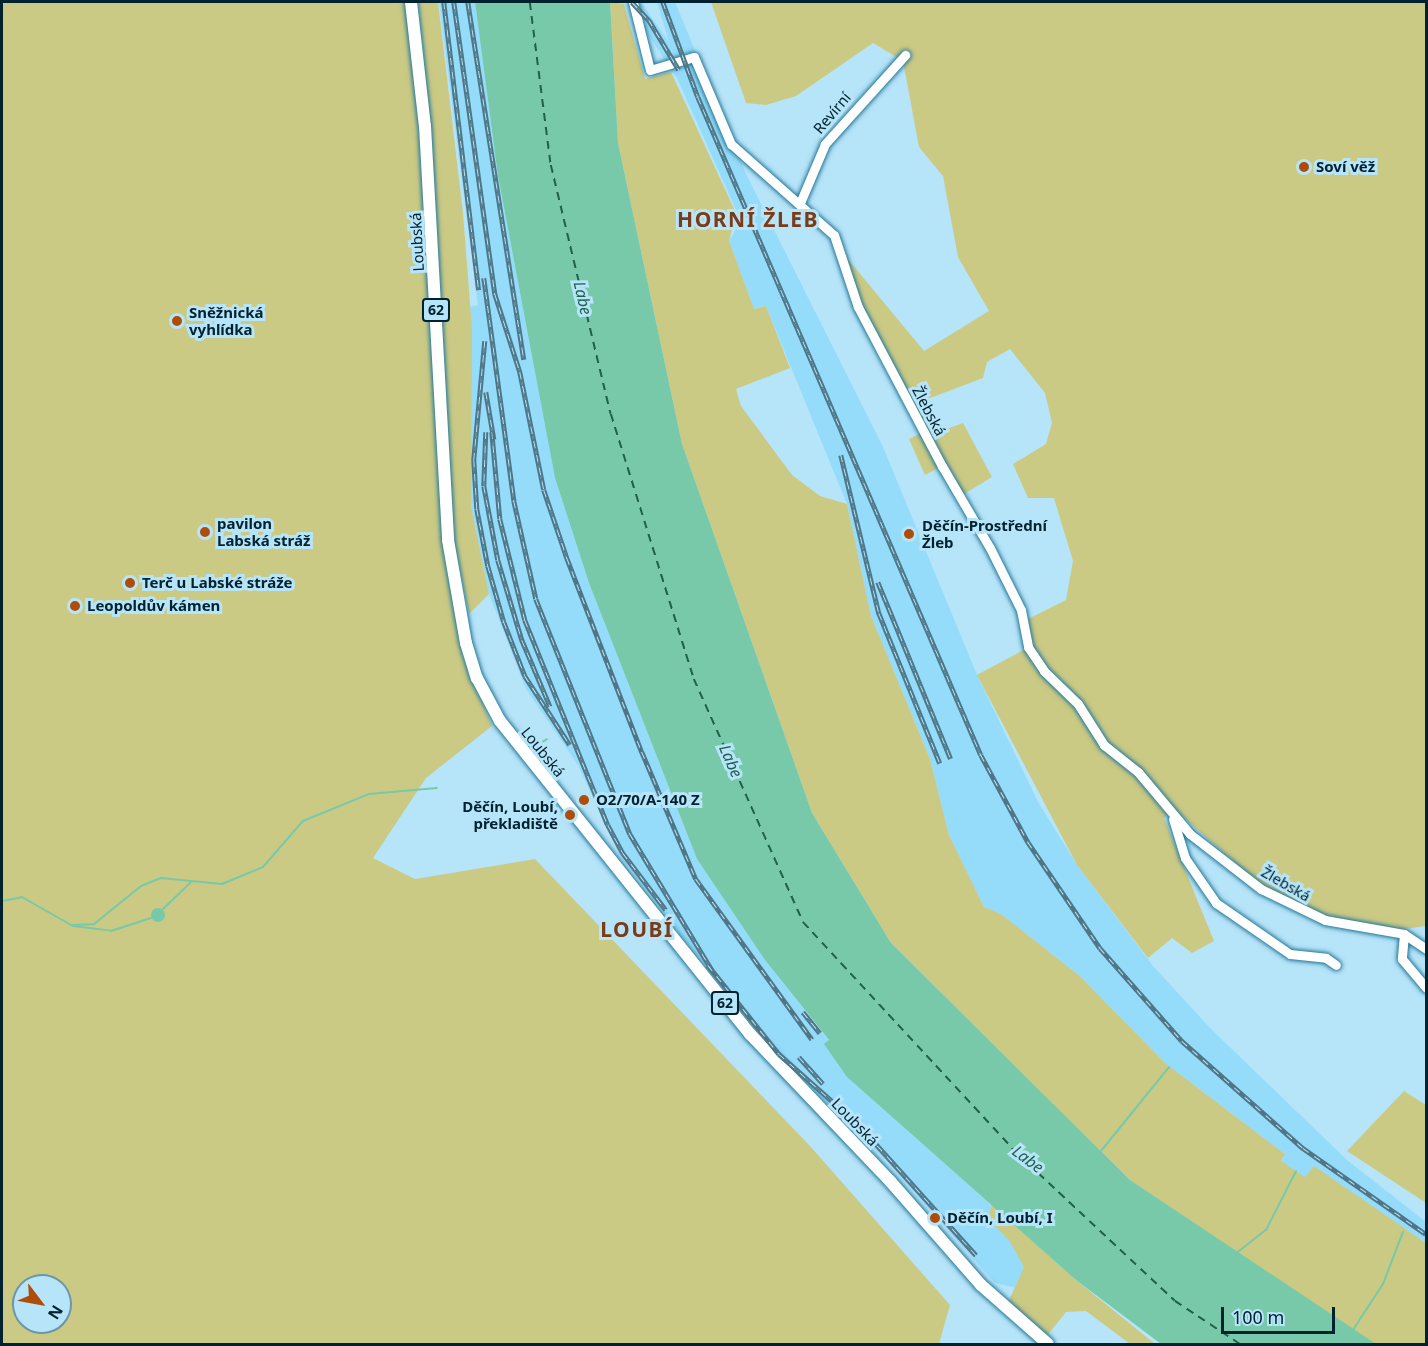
<!DOCTYPE html>
<html>
<head>
<meta charset="utf-8">
<style>
  body { margin:0 }
  #map { position:relative; width:1428px; height:1346px; overflow:hidden; background:#b6e4f9; font-family:"Noto Sans",sans-serif }
  div>[style] { position:absolute }
  [style*='--x'] { left:calc(var(--x)*1px); top:calc(var(--y)*1px); width:calc(var(--w)*1px); rotate:calc(var(--a)*1deg) }
  .built>* { inset:0; background:#95dbfa }
  .green>* { inset:0; background:#cbca84 }
  .water>* { inset:0; background:#77c9aa }
  .round { border-radius:50% }
  .stream>* { height:2px; margin:-1px; padding:0 1px; transform-origin:1px; border-radius:1px; background:#77c9aa }
  .ferry>* { height:1.5px; margin-top:-0.75px; transform-origin:0; background:repeating-linear-gradient(90deg,#20604b 0 8px,transparent 0 14px) }
  .roads { filter:drop-shadow(0 0 2px #237999) drop-shadow(0 0 2px #237999) }
  .minor>* { height:9px; margin:-4.5px; padding:0 4.5px; transform-origin:4.5px; border-radius:4.5px; background:#fff }
  .major>* { height:12px; margin:-6px; padding:0 6px; transform-origin:6px; border-radius:6px; background:#fff }
  .rail>* { height:4.5px; margin-top:-2.25px; transform-origin:0; background:repeating-linear-gradient(90deg,#b6e4f9 0 7px,#4f7686 0 14px); box-sizing:border-box; border-block:2px solid #4f7686 }
  .dots>* { width:16px; height:16px; translate:-50% -50%; box-sizing:border-box; border:3px solid #b6e4f9; border-radius:50% }
  span { translate:-50% -50%; white-space:nowrap; text-align:center; line-height:1.15; -webkit-text-stroke:6px #b6e4f9; paint-order:stroke }
  .shield-label span { padding:2px 4px; background:#b6e4f9; border:2px solid; border-radius:4px; -webkit-text-stroke-width:0 }
  .shield-label { font-size:14px; color:#00212e; font-weight:700 }
  .street-label { font-size:15px; color:#00212e }
  .poi-label { font-size:15px; color:#00212e; font-weight:700 }
  .left { translate:0 -50%; text-align:left }
  .right { translate:-100% -50%; text-align:right }
  .water-label { font-size:16px; color:#20604b; font-style:italic }
  .district-label { font-size:21px; color:#7a3b17; font-weight:700; letter-spacing:1.5px }
  .frame { position:absolute; inset:0; border:3px solid #00212e; pointer-events:none }
  .north { position:absolute; left:12px; top:1274px; width:60px; height:60px; box-sizing:border-box; background:#b6e4f9; border:2px solid #6d96a8; border-radius:50%; rotate:122deg; font-size:16px; font-weight:700; line-height:24px; text-align:center; color:#00212e }
  .north::after { content:''; display:block; margin:auto; width:21px; height:27px; background:#ae4d09; clip-path:polygon(50% 0,100% 100%,50% 72%,0 100%) }
  .scale { position:absolute; left:1221px; top:1307px; width:114px; height:27px; box-sizing:border-box; border:3px solid #00212e; border-top:0; padding-left:8px; font-size:18px; line-height:21px; white-space:nowrap; color:#00212e; -webkit-text-stroke:4px #b6e4f9; paint-order:stroke }
</style>
</head>
<body>
<div id="map">
  <div class="built">
    <i style="clip-path:polygon(439px 2px,475px 2px,498px 176px,555px 478px,589px 583px,697px 859px,765px 960px,829px 1041px,825px 1044px,847px 1077px,1043px 1251px,1017px 1288px,995px 1283px,885px 1159px,773px 1051px,620px 856px,578px 765px,526px 689px,489px 594px,471px 506px,470px 307px,478px 305px)"></i>
    <i style="clip-path:polygon(636px 2px,641px 2px,669px 42px,657px 2px,675px 2px,746px 174px,883px 447px,977px 675px,1038px 802px,1077px 865px,1153px 966px,1212px 1030px,1347px 1160px,1426px 1222px,1426px 1243px,1314px 1167px,1306px 1178px,1281px 1161px,1285px 1154px,1165px 1063px,1081px 977px,1001px 914px,984px 907px,949px 835px,930px 759px,871px 616px,847px 504px,766px 306px,754px 309px,729px 241px,741px 221px,678px 80px,639px 20px)"></i>
  </div>
  <div class="green">
    <i style="clip-path:polygon(evenodd,2px 2px,406px 2px,419px 127px,442px 534px,464px 659px,492px 726px,426px 778px,373px 858px,415px 879px,535px 859px,810px 1146px,950px 1305px,939px 1344px,2px 1344px,2px 2px,24px 1286px,60px 1286px,60px 1322px,24px 1322px,24px 1286px)"></i>
    <i style="clip-path:polygon(418px 2px,438px 2px,463px 213px,472px 329px,471px 506px,489px 594px,469px 614px,453px 537px,431px 133px)"></i>
    <i style="clip-path:polygon(610px 2px,624px 4px,645px 79px,671px 72px,736px 213px,729px 241px,754px 309px,766px 306px,790px 368px,736px 389px,741px 406px,792px 475px,820px 496px,847px 504px,871px 616px,930px 759px,949px 835px,984px 907px,1001px 914px,1081px 977px,1165px 1063px,1285px 1154px,1281px 1161px,1305px 1177px,1314px 1166px,1426px 1243px,1426px 1344px,1376px 1344px,1363px 1338px,1130px 1180px,891px 943px,812px 813px,682px 444px,618px 143px)"></i>
    <i style="clip-path:polygon(711px 2px,1426px 2px,1426px 926px,1388px 931px,1342px 926px,1264px 888px,1174px 809px,1164px 818px,1214px 941px,1192px 953px,1172px 938px,1148px 958px,1077px 865px,977px 675px,1031px 646px,1026px 620px,1066px 600px,1073px 561px,1054px 498px,1028px 498px,1013px 464px,1046px 444px,1052px 423px,1045px 393px,1010px 349px,987px 362px,983px 378px,917px 403px,933px 434px,963px 423px,992px 477px,961px 496px,942px 466px,925px 475px,909px 439px,923px 432px,870px 330px,842px 252px,924px 351px,989px 311px,958px 257px,943px 176px,919px 147px,903px 61px,873px 43px,796px 96px,766px 105px,746px 103px)"></i>
    <i style="clip-path:polygon(1404px 1091px,1426px 1105px,1426px 1203px,1347px 1151px)"></i>
    <i style="clip-path:polygon(992px 1205px,1076px 1280px,1155px 1344px,1130px 1344px,1086px 1311px,1066px 1312px,1046px 1337px,1008px 1303px,1024px 1267px,1011px 1243px,988px 1218px)"></i>
  </div>
  <div class="water">
    <i style="clip-path:polygon(475px 2px,610px 2px,618px 143px,682px 444px,812px 813px,891px 943px,1130px 1180px,1376px 1344px,1161px 1344px,1076px 1280px,847px 1077px,824px 1044px,829px 1040px,765px 960px,697px 859px,589px 583px,555px 478px,498px 176px)"></i>
    <i class="round" style="left:151px;top:908px;width:14px;height:14px"></i>
  </div>
  <div class="stream">
    <i style="--x:529;--y:750;--w:21;--a:-31"></i>
    <i style="--x:2;--y:901;--w:20;--a:-11"></i>
    <i style="--x:22;--y:897;--w:56;--a:29.7"></i>
    <i style="--x:71;--y:925;--w:23;--a:-2"></i>
    <i style="--x:94;--y:924;--w:60;--a:-39"></i>
    <i style="--x:141;--y:886;--w:22;--a:-22"></i>
    <i style="--x:161;--y:878;--w:61;--a:5.6"></i>
    <i style="--x:222;--y:884;--w:44;--a:-22.5"></i>
    <i style="--x:263;--y:867;--w:61;--a:-49"></i>
    <i style="--x:303;--y:821;--w:71;--a:-22.2"></i>
    <i style="--x:369;--y:794;--w:68;--a:-5"></i>
    <i style="--x:163;--y:909;--w:39;--a:-44"></i>
    <i style="--x:73;--y:926;--w:38;--a:7"></i>
    <i style="--x:111;--y:931;--w:42;--a:-18"></i>
    <i style="--x:1101;--y:1151;--w:108;--a:-51"></i>
    <i style="--x:1235;--y:1254;--w:39;--a:-38"></i>
    <i style="--x:1266;--y:1230;--w:66;--a:-63"></i>
    <i style="--x:1351;--y:1333;--w:59;--a:-56.9"></i>
    <i style="--x:1383;--y:1284;--w:56;--a:-69"></i>
  </div>
  <div class="ferry">
    <i style="--x:530;--y:2;--w:164;--a:82.7"></i>
    <i style="--x:551;--y:165;--w:256;--a:76.5"></i>
    <i style="--x:611;--y:414;--w:278;--a:72.6"></i>
    <i style="--x:694;--y:679;--w:266;--a:65.8"></i>
    <i style="--x:803;--y:922;--w:316;--a:47.2"></i>
    <i style="--x:1018;--y:1154;--w:215;--a:43.1"></i>
    <i style="--x:1175;--y:1301;--w:78;--a:33.5"></i>
  </div>
  <div class="roads">
    <div class="minor">
      <i style="--x:633;--y:2;--w:70;--a:76"></i>
      <i style="--x:650;--y:70;--w:46;--a:-16.5"></i>
      <i style="--x:694;--y:57;--w:95;--a:67"></i>
      <i style="--x:731;--y:144;--w:137;--a:41.5"></i>
      <i style="--x:834;--y:235;--w:76;--a:71.6"></i>
      <i style="--x:858;--y:307;--w:180;--a:62.2"></i>
      <i style="--x:942;--y:466;--w:95;--a:59.7"></i>
      <i style="--x:990;--y:548;--w:69;--a:63.4"></i>
      <i style="--x:1021;--y:610;--w:38;--a:79"></i>
      <i style="--x:1028;--y:647;--w:29;--a:56"></i>
      <i style="--x:1044;--y:671;--w:47;--a:44.1"></i>
      <i style="--x:1078;--y:704;--w:49;--a:57.6"></i>
      <i style="--x:1104;--y:745;--w:43;--a:38.5"></i>
      <i style="--x:1138;--y:772;--w:81;--a:50"></i>
      <i style="--x:1190;--y:834;--w:90;--a:37.8"></i>
      <i style="--x:1261;--y:889;--w:71;--a:25.8"></i>
      <i style="--x:1325;--y:920;--w:80;--a:10"></i>
      <i style="--x:1404;--y:934;--w:27;--a:34"></i>
      <i style="--x:800;--y:203;--w:64;--a:-67"></i>
      <i style="--x:825;--y:144;--w:120;--a:-48"></i>
      <i style="--x:1173;--y:819;--w:41;--a:72.9"></i>
      <i style="--x:1185;--y:858;--w:55;--a:55.4"></i>
      <i style="--x:1216;--y:903;--w:90;--a:34.6"></i>
      <i style="--x:1290;--y:954;--w:36;--a:6"></i>
      <i style="--x:1326;--y:958;--w:12;--a:35"></i>
      <i style="--x:1404;--y:934;--w:25;--a:95"></i>
      <i style="--x:1402;--y:959;--w:38;--a:50"></i>
    </div>
    <div class="major">
      <i style="--x:411;--y:2;--w:125;--a:83.6"></i>
      <i style="--x:425;--y:126;--w:415;--a:86.8"></i>
      <i style="--x:448;--y:540;--w:105;--a:80.1"></i>
      <i style="--x:466;--y:643;--w:37;--a:73"></i>
      <i style="--x:477;--y:678;--w:49;--a:61.9"></i>
      <i style="--x:500;--y:721;--w:401;--a:51.4"></i>
      <i style="--x:750;--y:1034;--w:203;--a:46.4"></i>
      <i style="--x:890;--y:1181;--w:138;--a:48.8"></i>
      <i style="--x:981;--y:1285;--w:89;--a:41.4"></i>
    </div>
  </div>
  <div class="rail">
    <i style="--x:444;--y:2;--w:290;--a:83.1"></i>
    <i style="--x:454;--y:2;--w:295;--a:82"></i>
    <i style="--x:495;--y:294;--w:82;--a:72.2"></i>
    <i style="--x:520;--y:372;--w:120;--a:78.5"></i>
    <i style="--x:544;--y:490;--w:72;--a:71.3"></i>
    <i style="--x:567;--y:558;--w:208;--a:68.9"></i>
    <i style="--x:642;--y:752;--w:138;--a:67"></i>
    <i style="--x:696;--y:879;--w:198;--a:54.1"></i>
    <i style="--x:468;--y:2;--w:362;--a:81.1"></i>
    <i style="--x:632;--y:2;--w:25;--a:47"></i>
    <i style="--x:649;--y:20;--w:58;--a:59"></i>
    <i style="--x:663;--y:2;--w:101;--a:69.8"></i>
    <i style="--x:698;--y:97;--w:716;--a:66.73"></i>
    <i style="--x:981;--y:755;--w:99;--a:61.6"></i>
    <i style="--x:1028;--y:842;--w:128;--a:55.8"></i>
    <i style="--x:1100;--y:948;--w:124;--a:48.6"></i>
    <i style="--x:1182;--y:1041;--w:162;--a:41.5"></i>
    <i style="--x:1303;--y:1148;--w:150;--a:35"></i>
    <i style="--x:484;--y:278;--w:225;--a:82.3"></i>
    <i style="--x:514;--y:501;--w:100;--a:77.3"></i>
    <i style="--x:536;--y:599;--w:253;--a:68.2"></i>
    <i style="--x:630;--y:834;--w:159;--a:58.9"></i>
    <i style="--x:485;--y:341;--w:120;--a:95.3"></i>
    <i style="--x:474;--y:460;--w:49;--a:86.5"></i>
    <i style="--x:477;--y:509;--w:58;--a:79.1"></i>
    <i style="--x:488;--y:566;--w:58;--a:74.1"></i>
    <i style="--x:504;--y:622;--w:58;--a:68.7"></i>
    <i style="--x:525;--y:676;--w:82;--a:56.9"></i>
    <i style="--x:486;--y:392;--w:48;--a:80.3"></i>
    <i style="--x:486;--y:432;--w:54;--a:92.1"></i>
    <i style="--x:484;--y:486;--w:75;--a:79.3"></i>
    <i style="--x:498;--y:560;--w:84;--a:73.3"></i>
    <i style="--x:522;--y:640;--w:72;--a:67"></i>
    <i style="--x:492;--y:432;--w:87;--a:84.7"></i>
    <i style="--x:500;--y:519;--w:104;--a:76.1"></i>
    <i style="--x:525;--y:620;--w:221;--a:68"></i>
    <i style="--x:608;--y:825;--w:32;--a:62"></i>
    <i style="--x:623;--y:853;--w:71;--a:53"></i>
    <i style="--x:841;--y:455;--w:163;--a:76.5"></i>
    <i style="--x:879;--y:613;--w:162;--a:67.9"></i>
    <i style="--x:878;--y:582;--w:191;--a:67.6"></i>
    <i style="--x:708;--y:965;--w:114;--a:51.4"></i>
    <i style="--x:779;--y:1054;--w:107;--a:41.6"></i>
    <i style="--x:859;--y:1125;--w:175;--a:48"></i>
    <i style="--x:803;--y:1012;--w:27;--a:51"></i>
    <i style="--x:799;--y:1057;--w:36;--a:48"></i>
  </div>
  <div class="dots">
    <i style="left:1304px;top:167px;background:#ae4d09"></i>
    <i style="left:177px;top:321px;background:#ae4d09"></i>
    <i style="left:205px;top:532px;background:#ae4d09"></i>
    <i style="left:909px;top:534px;background:#ae4d09"></i>
    <i style="left:130px;top:583px;background:#ae4d09"></i>
    <i style="left:75px;top:606px;background:#ae4d09"></i>
    <i style="left:584px;top:800px;background:#ae4d09"></i>
    <i style="left:570px;top:815px;background:#ae4d09"></i>
    <i style="left:935px;top:1218px;background:#ae4d09"></i>
  </div>
  <div class="shield-label">
    <span style="left:436px;top:310px">62</span>
    <span style="left:725px;top:1003px">62</span>
  </div>
  <div class="street-label">
    <span style="left:832px;top:113px;rotate:-50deg">Revírní</span>
    <span style="left:417px;top:242px;rotate:-93deg">Loubská</span>
    <span style="left:929px;top:411px;rotate:62deg">Žlebská</span>
    <span style="left:543px;top:752px;rotate:51deg">Loubská</span>
    <span style="left:1286px;top:884px;rotate:30deg">Žlebská</span>
    <span style="left:855px;top:1122px;rotate:46deg">Loubská</span>
  </div>
  <div class="poi-label">
    <span class="left" style="left:1316px;top:167px">Soví věž</span>
    <span class="left" style="left:189px;top:321px">Sněžnická<br>vyhlídka</span>
    <span class="left" style="left:217px;top:532px">pavilon<br>Labská stráž</span>
    <span class="left" style="left:922px;top:534px">Děčín-Prostřední<br>Žleb</span>
    <span class="left" style="left:142px;top:583px">Terč u Labské stráže</span>
    <span class="left" style="left:87px;top:606px">Leopoldův kámen</span>
    <span class="left" style="left:596px;top:800px">O2/70/A-140 Z</span>
    <span class="right" style="left:558px;top:815px">Děčín, Loubí,<br>překladiště</span>
    <span class="left" style="left:947px;top:1218px">Děčín, Loubí, I</span>
  </div>
  <div class="water-label">
    <span style="left:583px;top:298px;rotate:77deg">Labe</span>
    <span style="left:731px;top:761px;rotate:66deg">Labe</span>
    <span style="left:1028px;top:1159px;rotate:37deg">Labe</span>
  </div>
  <div class="district-label">
    <span style="left:748px;top:219px">HORNÍ ŽLEB</span>
    <span style="left:637px;top:929px">LOUBÍ</span>
  </div>
  <div class="frame"></div>
  <div class="north">N</div>
  <div class="scale">100 m</div>
</div>
</body>
</html>
